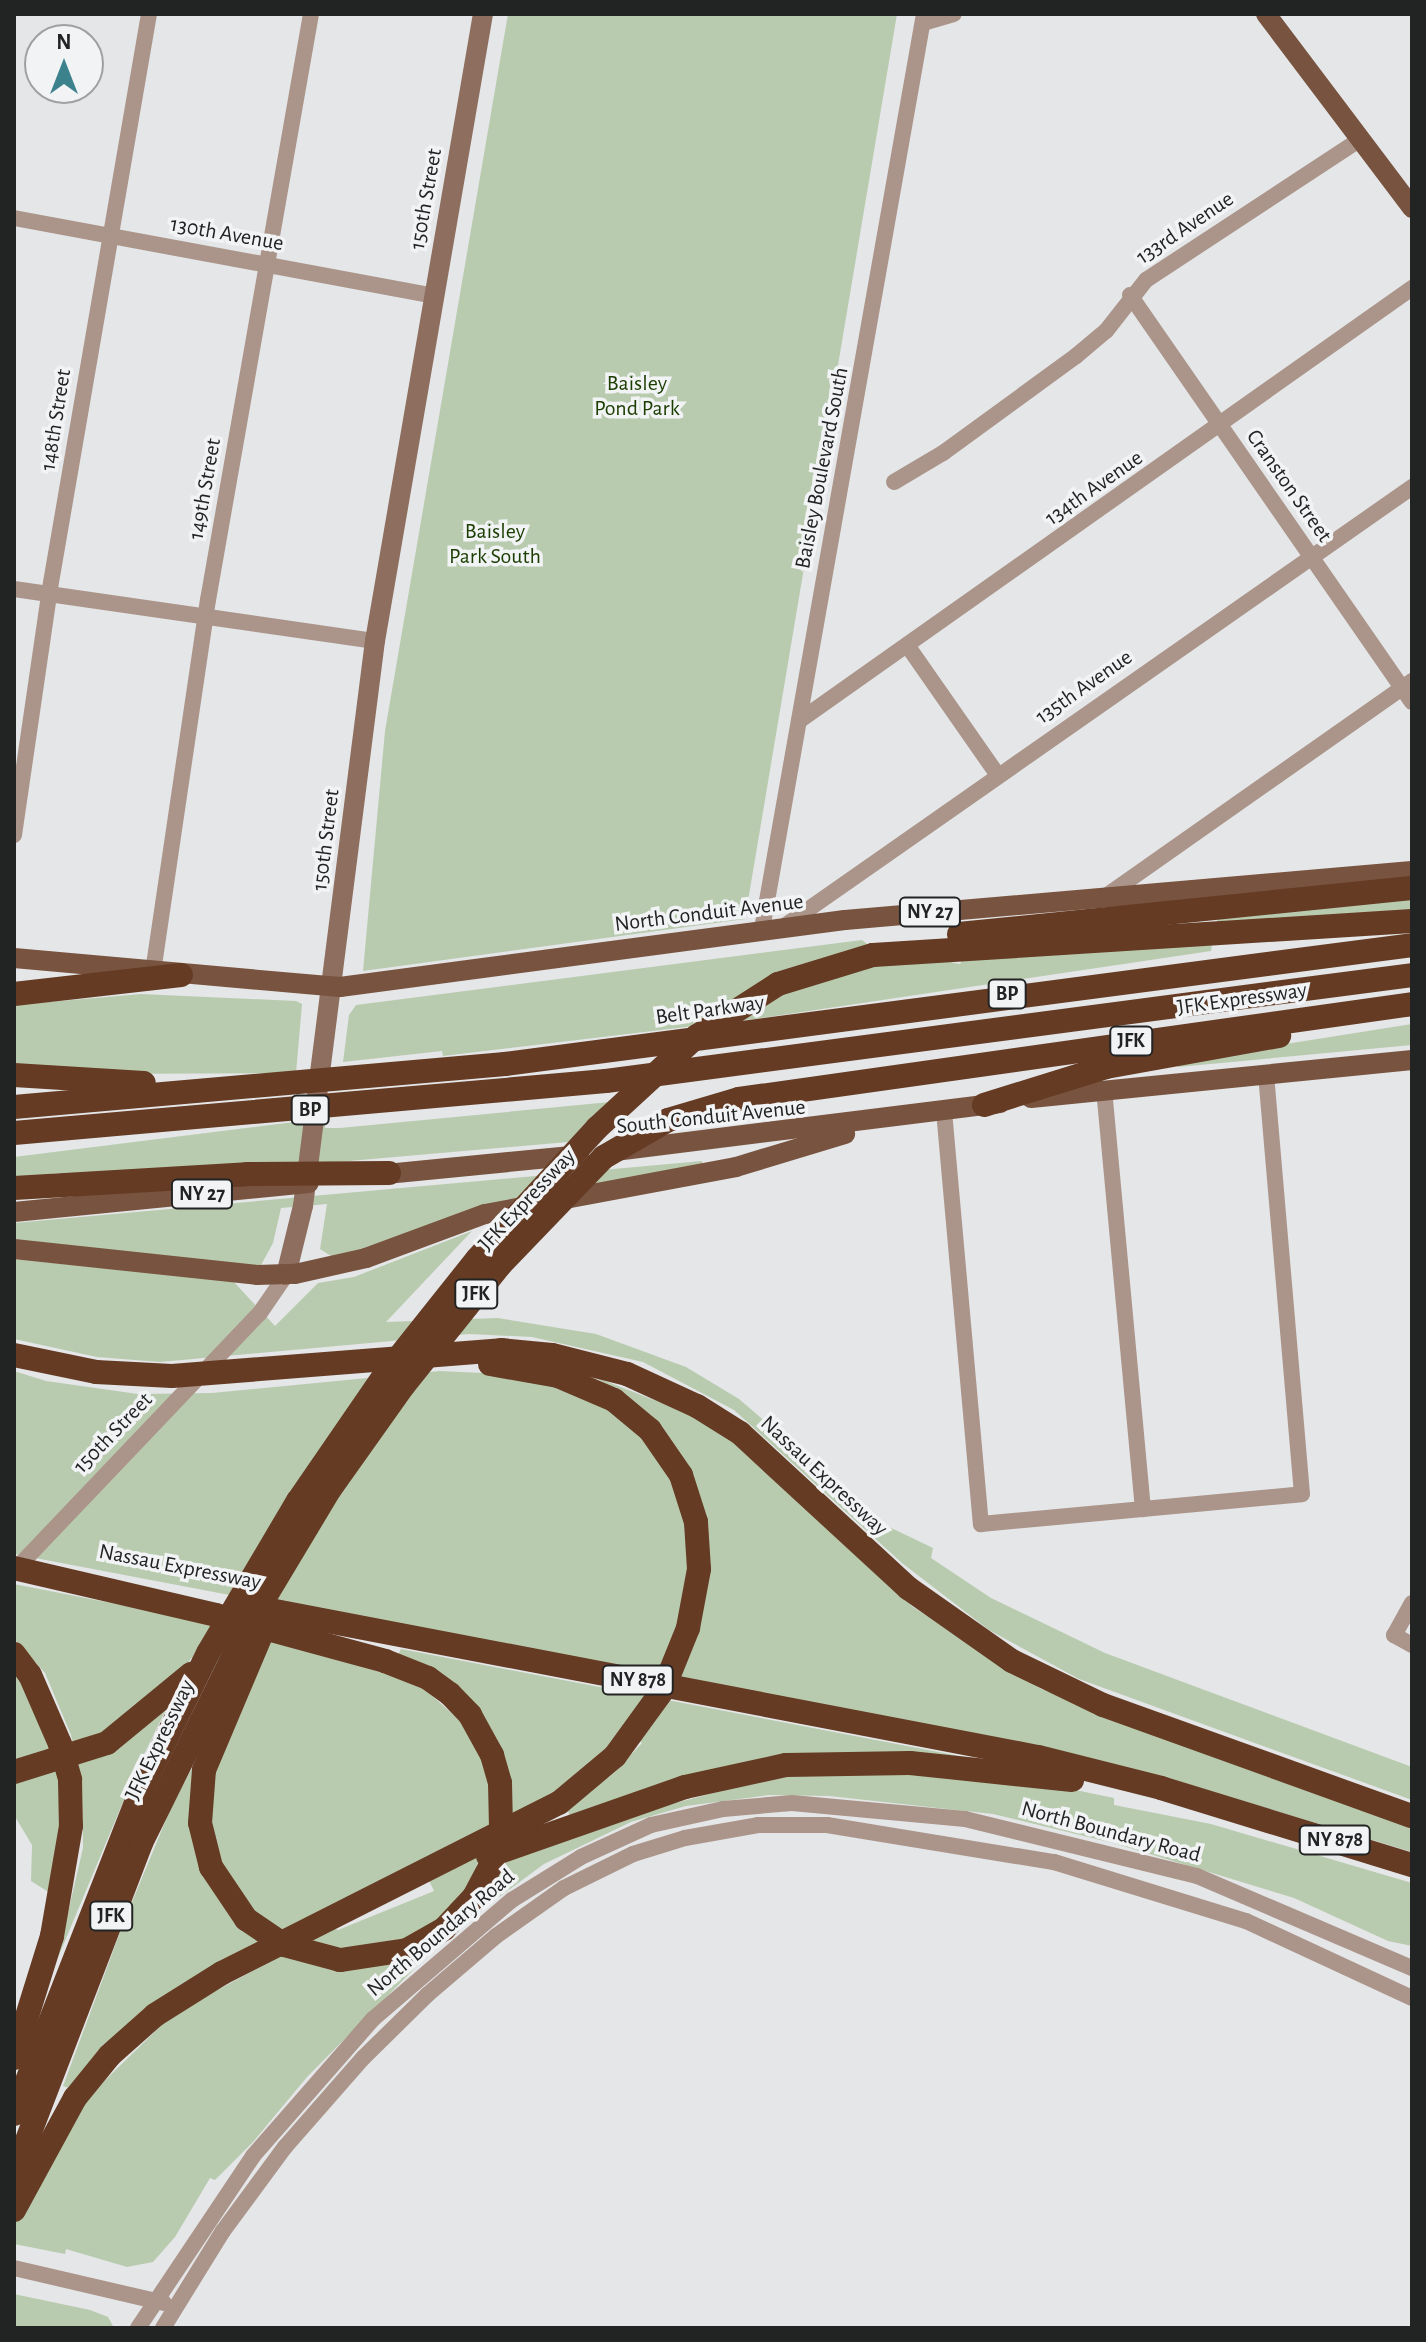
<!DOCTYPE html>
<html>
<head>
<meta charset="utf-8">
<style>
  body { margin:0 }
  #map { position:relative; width:1426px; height:2342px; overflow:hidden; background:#e4e6e8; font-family:"Alegreya Sans",sans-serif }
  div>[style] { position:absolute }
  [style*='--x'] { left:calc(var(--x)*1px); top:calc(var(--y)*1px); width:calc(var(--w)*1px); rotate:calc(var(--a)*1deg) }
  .green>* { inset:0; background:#b9cbaf }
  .minor>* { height:16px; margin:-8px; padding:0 8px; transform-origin:8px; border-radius:8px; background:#ab958a }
  .secondary>* { height:20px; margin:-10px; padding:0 10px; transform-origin:10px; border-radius:10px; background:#8e6e5e }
  .primary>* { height:20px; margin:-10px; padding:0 10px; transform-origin:10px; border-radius:10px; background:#78533f }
  .motorway>* { height:24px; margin:-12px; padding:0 12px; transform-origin:12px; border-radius:12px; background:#653b24 }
  span { translate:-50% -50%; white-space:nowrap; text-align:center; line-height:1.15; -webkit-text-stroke:7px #f1f3f5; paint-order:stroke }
  .shield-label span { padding:2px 6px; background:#f1f3f5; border:2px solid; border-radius:6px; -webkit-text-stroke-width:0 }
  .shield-label { font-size:20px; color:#222323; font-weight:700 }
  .street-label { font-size:22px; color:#222323 }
  .park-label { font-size:22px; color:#1b3e00 }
  .frame { position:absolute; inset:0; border:16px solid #222323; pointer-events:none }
  .north { position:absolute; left:24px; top:24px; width:80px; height:80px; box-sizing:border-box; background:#f1f3f5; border:2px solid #9ea0a1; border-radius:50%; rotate:0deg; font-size:22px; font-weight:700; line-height:32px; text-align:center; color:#222323 }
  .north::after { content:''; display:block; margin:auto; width:28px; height:36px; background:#3c828d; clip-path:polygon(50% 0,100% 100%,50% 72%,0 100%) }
</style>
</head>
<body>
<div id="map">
  <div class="green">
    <i style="clip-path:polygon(508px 14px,897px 14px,745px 919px,363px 971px,385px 731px)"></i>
    <i style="clip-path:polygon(1412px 893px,1412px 915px,1217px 924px,1217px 917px)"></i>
    <i style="clip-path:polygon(862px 940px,891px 963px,932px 959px,960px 964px,964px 957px,1212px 944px,1211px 951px,762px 1018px,443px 1056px,442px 1051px,343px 1062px,349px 1015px,356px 1005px)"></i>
    <i style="clip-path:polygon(141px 994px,296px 1001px,302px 1004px,296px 1073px,87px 1074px,14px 1068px,14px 1005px)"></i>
    <i style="clip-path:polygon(1412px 1024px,1412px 1045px,1178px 1067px,1178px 1061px)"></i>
    <i style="clip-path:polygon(610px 1102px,568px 1142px,245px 1170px,101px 1178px,56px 1173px,14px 1182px,14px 1157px,311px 1120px,325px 1120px,325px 1128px,340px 1128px)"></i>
    <i style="clip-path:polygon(702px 1161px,703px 1167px,334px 1258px,320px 1249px,327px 1204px,281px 1208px,273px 1243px,260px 1267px,14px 1243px,14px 1223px)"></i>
    <i style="clip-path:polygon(472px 1231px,386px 1322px,498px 1318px,596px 1334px,686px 1367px,739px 1399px,885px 1525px,933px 1548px,931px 1558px,991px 1598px,1105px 1653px,1412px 1767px,1412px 1800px,1079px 1679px,989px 1630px,902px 1563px,734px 1410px,643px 1362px,532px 1337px,469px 1334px,160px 1362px,97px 1357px,14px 1339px,14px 1259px,233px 1281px,275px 1326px,318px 1283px,354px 1277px)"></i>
    <i style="clip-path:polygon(14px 1371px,46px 1381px,138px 1394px,212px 1393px,440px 1371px,526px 1375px,587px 1392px,639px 1429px,674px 1478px,709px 1573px,651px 1415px,595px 1377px,690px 1414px,739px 1444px,913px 1607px,1041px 1689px,1412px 1825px,1412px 1852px,1223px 1795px,657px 1676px,14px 1554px)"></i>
    <i style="clip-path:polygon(evenodd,14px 1584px,198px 1620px,418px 1683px,468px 1728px,489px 1770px,492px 1825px,467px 1891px,443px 1918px,402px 1942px,326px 1949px,274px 1929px,251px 1910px,216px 1854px,209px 1796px,226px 1735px,250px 1679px,191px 1658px,136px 1771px,57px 1960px,83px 1848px,82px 1782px,71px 1735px,45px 1673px,14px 1639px,14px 1584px,422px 1866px,434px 1891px,338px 1930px,314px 1918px,422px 1866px)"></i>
    <i style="clip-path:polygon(401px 1649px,970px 1758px,811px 1756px,746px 1765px,668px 1784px,570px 1817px,567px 1808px,614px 1773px,642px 1743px,627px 1730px,600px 1762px,530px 1810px,523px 1853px,629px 1815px,776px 1777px,834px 1772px,946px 1775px,1061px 1787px,1114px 1798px,1114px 1805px,1211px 1824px,1412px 1883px,1412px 1946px,1388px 1941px,1294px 1898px,1117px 1844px,993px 1814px,829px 1796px,769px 1795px,686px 1806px,631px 1822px,544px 1864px,487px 1906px,480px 1901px,497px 1884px,492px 1882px,507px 1819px,501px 1755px,476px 1711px,441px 1678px,397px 1657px)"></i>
    <i style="clip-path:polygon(14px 1663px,68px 1794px,55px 1896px,31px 1881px,32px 1845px,14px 1815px)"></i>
    <i style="clip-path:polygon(201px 1751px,194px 1812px,260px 1939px,410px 1958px,418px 1965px,307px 2077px,253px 2142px,215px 2180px,210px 2178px,175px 2237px,153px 2262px,127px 2267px,66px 2249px,65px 2254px,14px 2244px,14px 2205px,91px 2094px,173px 2014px,264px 1965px,119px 2035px,101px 2046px,103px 2051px,72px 2089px,63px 2086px,125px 1919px,170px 1810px)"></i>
    <i style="clip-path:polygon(14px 2294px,90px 2310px,108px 2317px,114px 2328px,14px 2328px)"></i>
  </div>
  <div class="minor">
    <i style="--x:923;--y:23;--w:32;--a:-16"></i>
    <i style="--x:14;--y:218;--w:426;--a:10.5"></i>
    <i style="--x:1130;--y:295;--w:495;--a:55.3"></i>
    <i style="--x:894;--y:482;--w:57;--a:-30.6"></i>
    <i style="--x:943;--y:453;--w:165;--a:-36.1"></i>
    <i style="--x:1076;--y:356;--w:39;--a:-40"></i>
    <i style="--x:1106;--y:331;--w:65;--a:-51.9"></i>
    <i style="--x:1146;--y:280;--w:257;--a:-33.3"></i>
    <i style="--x:14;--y:589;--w:365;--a:8.2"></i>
    <i style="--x:907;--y:645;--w:157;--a:55.1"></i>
    <i style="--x:799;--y:721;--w:751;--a:-35.24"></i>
    <i style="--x:14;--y:835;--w:244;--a:-81.7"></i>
    <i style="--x:49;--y:594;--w:589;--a:-80.22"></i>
    <i style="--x:1106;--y:896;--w:374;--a:-35.1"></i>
    <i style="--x:783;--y:927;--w:768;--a:-34.97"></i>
    <i style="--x:762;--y:929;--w:929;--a:-79.96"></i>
    <i style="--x:153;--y:972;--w:376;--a:-81.6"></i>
    <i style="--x:208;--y:600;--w:595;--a:-80.03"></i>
    <i style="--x:1104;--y:1089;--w:422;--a:84.7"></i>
    <i style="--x:944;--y:1111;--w:415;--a:84.9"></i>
    <i style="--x:981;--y:1524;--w:322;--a:-5.3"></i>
    <i style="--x:1302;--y:1494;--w:422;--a:-94.9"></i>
    <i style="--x:14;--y:1571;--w:356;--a:-46.4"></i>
    <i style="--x:260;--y:1313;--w:46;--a:-55.6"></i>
    <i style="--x:1412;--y:1603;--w:37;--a:119"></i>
    <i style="--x:1394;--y:1635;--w:21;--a:29"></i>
    <i style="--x:14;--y:2268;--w:154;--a:13.1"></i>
    <i style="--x:138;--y:2328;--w:207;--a:-56.2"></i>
    <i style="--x:253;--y:2156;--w:182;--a:-48.8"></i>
    <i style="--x:373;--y:2019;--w:183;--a:-40.6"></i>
    <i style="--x:512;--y:1900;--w:81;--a:-31.9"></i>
    <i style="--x:581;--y:1857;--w:77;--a:-24.6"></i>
    <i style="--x:651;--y:1825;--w:74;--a:-12.5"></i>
    <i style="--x:723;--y:1809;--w:69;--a:-5"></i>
    <i style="--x:792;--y:1803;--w:174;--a:5.3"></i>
    <i style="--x:965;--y:1819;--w:239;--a:13.8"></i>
    <i style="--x:1197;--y:1876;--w:234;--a:23.2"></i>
    <i style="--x:163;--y:2328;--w:114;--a:-58.3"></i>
    <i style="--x:223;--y:2231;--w:104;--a:-53.6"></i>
    <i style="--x:285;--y:2147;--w:118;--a:-48.8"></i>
    <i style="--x:363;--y:2058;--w:90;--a:-44.5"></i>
    <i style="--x:427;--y:1995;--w:91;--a:-40.5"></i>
    <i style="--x:496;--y:1936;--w:83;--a:-35.2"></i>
    <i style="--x:564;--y:1888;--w:77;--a:-26.2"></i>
    <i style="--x:633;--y:1854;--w:54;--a:-17.1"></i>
    <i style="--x:685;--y:1838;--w:74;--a:-10.1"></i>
    <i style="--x:758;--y:1825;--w:69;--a:0"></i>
    <i style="--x:827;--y:1825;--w:230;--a:9.3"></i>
    <i style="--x:1054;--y:1862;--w:201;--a:17.1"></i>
    <i style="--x:1246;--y:1921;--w:183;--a:24.9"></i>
  </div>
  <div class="secondary">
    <i style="--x:286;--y:1275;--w:71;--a:-76.2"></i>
    <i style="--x:303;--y:1206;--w:570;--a:-82.74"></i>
    <i style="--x:375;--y:641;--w:636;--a:-80.23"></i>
  </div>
  <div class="primary">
    <i style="--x:1266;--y:14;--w:243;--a:53"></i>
    <i style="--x:14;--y:958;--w:327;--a:5.1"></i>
    <i style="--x:340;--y:987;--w:509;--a:-7.56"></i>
    <i style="--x:845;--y:920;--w:569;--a:-4.94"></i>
    <i style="--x:1031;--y:1098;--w:383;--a:-5.7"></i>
    <i style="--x:615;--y:1151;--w:388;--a:-7.1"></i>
    <i style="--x:376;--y:1175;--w:204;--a:-5.6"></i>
    <i style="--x:14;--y:1212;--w:296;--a:-5.6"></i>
    <i style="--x:14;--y:1249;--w:244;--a:6.1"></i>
    <i style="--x:257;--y:1275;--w:38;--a:-2"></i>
    <i style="--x:295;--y:1274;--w:73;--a:-12.7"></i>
    <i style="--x:366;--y:1258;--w:127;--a:-20.3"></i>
    <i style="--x:485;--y:1214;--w:255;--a:-10.6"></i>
    <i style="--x:736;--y:1167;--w:114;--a:-16.8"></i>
  </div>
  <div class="motorway">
    <i style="--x:959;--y:934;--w:455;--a:-5.8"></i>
    <i style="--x:14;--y:994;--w:168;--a:-6.5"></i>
    <i style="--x:14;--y:1075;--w:130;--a:3.5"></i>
    <i style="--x:984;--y:1105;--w:128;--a:-17.3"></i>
    <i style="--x:1106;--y:1067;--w:176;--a:-10.2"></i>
    <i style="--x:14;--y:1107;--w:493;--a:-5"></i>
    <i style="--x:505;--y:1064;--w:915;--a:-7.47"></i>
    <i style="--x:14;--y:1133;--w:594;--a:-5.02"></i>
    <i style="--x:606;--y:1081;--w:813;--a:-7.49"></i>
    <i style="--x:14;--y:1188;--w:233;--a:-3.4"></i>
    <i style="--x:247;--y:1174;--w:142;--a:-0.4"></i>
    <i style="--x:14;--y:1355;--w:84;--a:11.7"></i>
    <i style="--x:96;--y:1372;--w:76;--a:3"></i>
    <i style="--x:172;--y:1376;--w:330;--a:-4.5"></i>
    <i style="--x:501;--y:1350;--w:51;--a:5.6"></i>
    <i style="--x:552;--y:1355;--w:77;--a:14.2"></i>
    <i style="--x:627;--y:1374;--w:77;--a:24.6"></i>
    <i style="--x:697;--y:1406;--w:51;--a:32.1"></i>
    <i style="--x:740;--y:1433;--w:229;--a:42.7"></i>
    <i style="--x:908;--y:1588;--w:127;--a:35.1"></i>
    <i style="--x:1012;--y:1661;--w:101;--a:25.8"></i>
    <i style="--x:1103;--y:1705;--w:328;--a:19.8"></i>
    <i style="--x:14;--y:1568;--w:207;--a:13.1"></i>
    <i style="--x:216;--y:1615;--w:175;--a:15.2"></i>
    <i style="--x:385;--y:1661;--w:46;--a:21.6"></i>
    <i style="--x:428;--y:1678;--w:27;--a:36"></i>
    <i style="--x:450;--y:1694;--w:29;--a:46"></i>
    <i style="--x:470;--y:1715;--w:46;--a:61.2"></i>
    <i style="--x:492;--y:1755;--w:29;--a:74"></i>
    <i style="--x:500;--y:1783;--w:44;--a:88.7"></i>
    <i style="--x:501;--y:1827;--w:37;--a:104"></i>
    <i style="--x:492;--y:1863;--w:40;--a:118"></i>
    <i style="--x:473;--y:1898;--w:42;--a:133.1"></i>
    <i style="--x:444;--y:1929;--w:43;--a:150.4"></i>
    <i style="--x:407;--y:1950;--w:68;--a:171.5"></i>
    <i style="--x:340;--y:1960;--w:58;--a:-165"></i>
    <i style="--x:284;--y:1945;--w:46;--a:-145.6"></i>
    <i style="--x:246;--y:1919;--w:63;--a:-123.9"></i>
    <i style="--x:211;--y:1867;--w:45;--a:-104"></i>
    <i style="--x:200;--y:1823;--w:53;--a:-85.7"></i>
    <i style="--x:204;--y:1770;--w:152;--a:-67.1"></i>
    <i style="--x:244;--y:1605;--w:808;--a:10.84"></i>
    <i style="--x:1038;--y:1757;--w:127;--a:14.1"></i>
    <i style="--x:1161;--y:1788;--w:263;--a:17.1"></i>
    <i style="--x:14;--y:1654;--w:26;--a:53"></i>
    <i style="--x:30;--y:1675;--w:75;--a:66.5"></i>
    <i style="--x:60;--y:1744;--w:37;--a:74"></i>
    <i style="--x:70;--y:1780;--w:46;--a:88.8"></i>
    <i style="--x:71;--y:1826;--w:112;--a:99.8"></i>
    <i style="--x:52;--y:1936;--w:128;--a:107.3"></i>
    <i style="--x:14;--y:1772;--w:97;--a:-17.3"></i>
    <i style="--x:107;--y:1743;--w:109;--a:-39.4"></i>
    <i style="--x:488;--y:1856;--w:209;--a:-19.3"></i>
    <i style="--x:685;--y:1787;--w:103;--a:-12.3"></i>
    <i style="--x:786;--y:1765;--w:124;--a:-0.9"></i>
    <i style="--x:910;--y:1763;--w:163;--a:6"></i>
    <i style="--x:14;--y:2114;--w:346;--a:-68.6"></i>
    <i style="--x:140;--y:1792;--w:155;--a:-63.9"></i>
    <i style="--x:208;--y:1653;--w:177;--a:-59.4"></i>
    <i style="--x:298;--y:1501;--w:152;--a:-55.5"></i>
    <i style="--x:384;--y:1376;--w:149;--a:-51.5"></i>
    <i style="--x:477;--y:1259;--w:178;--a:-47.5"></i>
    <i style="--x:597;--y:1128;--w:136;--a:-42.6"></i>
    <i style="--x:697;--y:1036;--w:96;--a:-32.7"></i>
    <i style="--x:778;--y:984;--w:99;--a:-17"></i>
    <i style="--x:873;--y:955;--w:540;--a:-3.61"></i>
    <i style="--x:14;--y:2174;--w:355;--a:-69"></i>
    <i style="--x:141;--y:1843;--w:246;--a:-63.7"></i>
    <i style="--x:250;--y:1622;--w:155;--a:-59"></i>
    <i style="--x:330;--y:1489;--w:128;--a:-54.6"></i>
    <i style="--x:404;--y:1385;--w:154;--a:-51.3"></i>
    <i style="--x:500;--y:1265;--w:150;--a:-46.1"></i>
    <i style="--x:604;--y:1157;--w:74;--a:-30"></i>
    <i style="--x:668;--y:1120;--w:74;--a:-16.5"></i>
    <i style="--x:739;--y:1099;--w:680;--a:-8.03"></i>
    <i style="--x:14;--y:2210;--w:128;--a:-61.4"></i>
    <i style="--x:75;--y:2098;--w:55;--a:-50.9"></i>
    <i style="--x:110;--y:2055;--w:60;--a:-41.6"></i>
    <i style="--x:155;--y:2015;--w:79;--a:-32.1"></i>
    <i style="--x:222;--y:1973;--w:377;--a:-26.8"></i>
    <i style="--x:559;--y:1803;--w:73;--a:-40"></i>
    <i style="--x:615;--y:1756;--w:82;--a:-54"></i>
    <i style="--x:663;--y:1690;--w:67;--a:-68"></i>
    <i style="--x:688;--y:1628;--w:60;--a:-79.4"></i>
    <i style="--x:699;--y:1569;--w:47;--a:-93.7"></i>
    <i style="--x:696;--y:1522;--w:49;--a:-107.7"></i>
    <i style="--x:681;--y:1475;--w:55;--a:-124.6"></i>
    <i style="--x:650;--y:1430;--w:47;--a:-140.2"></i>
    <i style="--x:614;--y:1400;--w:61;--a:-156.8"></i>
    <i style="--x:558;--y:1376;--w:69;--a:-170"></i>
  </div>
  <div class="shield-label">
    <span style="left:930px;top:912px">NY 27</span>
    <span style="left:1007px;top:994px">BP</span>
    <span style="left:1131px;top:1041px">JFK</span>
    <span style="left:310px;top:1110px">BP</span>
    <span style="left:202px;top:1194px">NY 27</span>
    <span style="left:476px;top:1294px">JFK</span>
    <span style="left:638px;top:1680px">NY 878</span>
    <span style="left:1335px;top:1840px">NY 878</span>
    <span style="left:111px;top:1916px">JFK</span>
  </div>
  <div class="street-label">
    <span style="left:426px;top:199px;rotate:-80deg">150th Street</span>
    <span style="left:1185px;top:228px;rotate:-34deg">133rd Avenue</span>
    <span style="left:227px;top:234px;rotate:10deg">130th Avenue</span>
    <span style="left:56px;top:420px;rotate:-81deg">148th Street</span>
    <span style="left:822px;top:468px;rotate:-79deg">Baisley Boulevard South</span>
    <span style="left:1289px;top:486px;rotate:55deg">Cranston Street</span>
    <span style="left:1094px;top:488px;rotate:-35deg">134th Avenue</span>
    <span style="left:205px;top:489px;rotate:-80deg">149th Street</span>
    <span style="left:1084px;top:687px;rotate:-35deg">135th Avenue</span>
    <span style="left:326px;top:840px;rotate:-83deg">150th Street</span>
    <span style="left:709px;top:913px;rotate:-7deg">North Conduit Avenue</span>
    <span style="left:1242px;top:999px;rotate:-8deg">JFK Expressway</span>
    <span style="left:710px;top:1010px;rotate:-8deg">Belt Parkway</span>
    <span style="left:711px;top:1117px;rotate:-6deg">South Conduit Avenue</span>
    <span style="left:527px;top:1200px;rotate:-47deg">JFK Expressway</span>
    <span style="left:113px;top:1433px;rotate:-46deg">150th Street</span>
    <span style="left:824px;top:1476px;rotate:43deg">Nassau Expressway</span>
    <span style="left:180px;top:1567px;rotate:11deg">Nassau Expressway</span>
    <span style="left:160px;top:1740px;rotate:-64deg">JFK Expressway</span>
    <span style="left:1111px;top:1832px;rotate:15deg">North Boundary Road</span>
    <span style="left:441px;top:1933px;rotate:-40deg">North Boundary Road</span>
  </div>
  <div class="park-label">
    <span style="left:637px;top:396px">Baisley<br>Pond Park</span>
    <span style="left:495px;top:544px">Baisley<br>Park South</span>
  </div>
  <div class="frame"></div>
  <div class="north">N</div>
</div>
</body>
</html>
